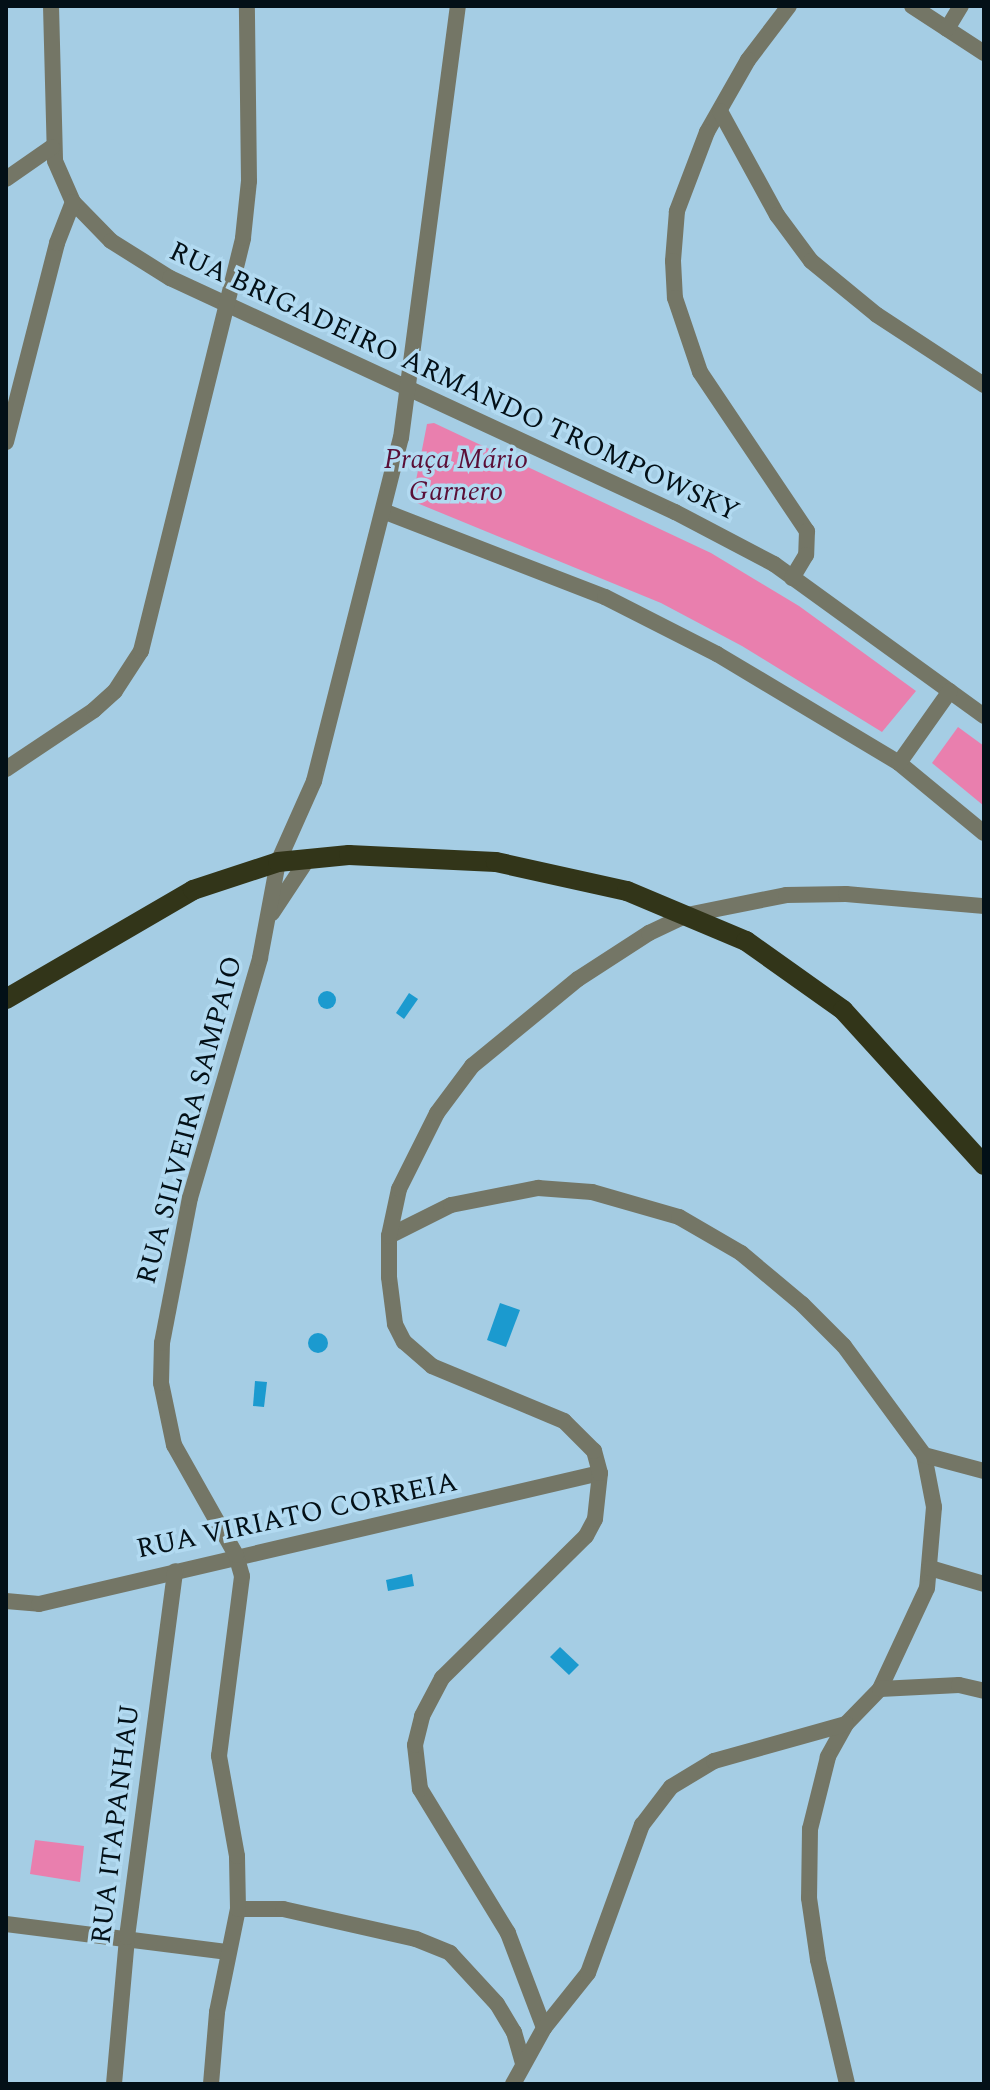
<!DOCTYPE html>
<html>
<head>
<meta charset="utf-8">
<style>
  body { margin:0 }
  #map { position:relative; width:990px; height:2090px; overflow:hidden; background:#a5cde4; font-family:Spectral,serif }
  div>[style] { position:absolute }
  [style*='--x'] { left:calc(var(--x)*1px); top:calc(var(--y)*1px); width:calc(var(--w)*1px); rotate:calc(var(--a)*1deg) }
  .green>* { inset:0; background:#e97fae }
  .water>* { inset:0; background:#1b9acf }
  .round { border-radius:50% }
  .street>* { height:16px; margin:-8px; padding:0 8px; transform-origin:8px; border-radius:8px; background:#747666 }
  .primary>* { height:20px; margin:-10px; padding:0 10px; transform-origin:10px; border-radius:10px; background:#323519 }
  span { translate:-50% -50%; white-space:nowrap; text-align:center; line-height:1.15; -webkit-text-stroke:7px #b2daf1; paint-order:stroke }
  .street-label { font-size:28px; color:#031017 }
  .park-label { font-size:28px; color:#5a0f37; font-style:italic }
  .frame { position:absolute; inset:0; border:8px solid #031017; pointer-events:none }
</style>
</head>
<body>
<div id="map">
  <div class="green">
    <i style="clip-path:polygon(434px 423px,711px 553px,799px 606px,916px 691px,882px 732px,742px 646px,661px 603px,412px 501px,427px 424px)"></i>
    <i style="clip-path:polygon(958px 727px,984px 746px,984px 806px,932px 763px)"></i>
    <i style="clip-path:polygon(35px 1840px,84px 1846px,80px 1882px,30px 1874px)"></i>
  </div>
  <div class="water">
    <i class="round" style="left:318px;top:991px;width:18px;height:18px"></i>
    <i style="clip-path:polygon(409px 993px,418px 999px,404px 1019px,396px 1013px)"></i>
    <i style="clip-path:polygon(500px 1303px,520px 1310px,506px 1347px,487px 1340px)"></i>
    <i class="round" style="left:308px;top:1333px;width:20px;height:20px"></i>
    <i style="clip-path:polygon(255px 1381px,267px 1382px,264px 1407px,253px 1406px)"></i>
    <i style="clip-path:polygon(412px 1574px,414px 1586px,388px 1591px,386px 1580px)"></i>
    <i style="clip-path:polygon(560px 1647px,579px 1665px,569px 1675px,550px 1657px)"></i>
  </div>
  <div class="street">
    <i style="--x:51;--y:6;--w:155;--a:88.5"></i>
    <i style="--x:55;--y:161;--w:45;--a:66.3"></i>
    <i style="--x:73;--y:202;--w:54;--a:45.7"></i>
    <i style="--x:111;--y:241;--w:70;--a:32.1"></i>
    <i style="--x:170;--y:278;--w:557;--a:24.86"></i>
    <i style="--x:675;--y:512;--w:112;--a:27.7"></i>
    <i style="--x:774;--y:564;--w:259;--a:35.9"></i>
    <i style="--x:789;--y:6;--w:68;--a:127.2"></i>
    <i style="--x:748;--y:60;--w:83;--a:119.7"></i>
    <i style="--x:707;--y:132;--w:85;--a:110.8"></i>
    <i style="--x:677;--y:211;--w:50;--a:94.6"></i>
    <i style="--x:673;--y:261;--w:37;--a:87"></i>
    <i style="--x:675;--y:298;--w:78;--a:71.3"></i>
    <i style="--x:700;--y:372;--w:192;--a:56.1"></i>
    <i style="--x:807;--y:531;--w:24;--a:92"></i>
    <i style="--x:806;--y:555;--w:27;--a:121"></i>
    <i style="--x:912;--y:6;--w:86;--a:33.1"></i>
    <i style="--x:947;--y:29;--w:27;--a:-59"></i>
    <i style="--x:720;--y:111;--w:119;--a:61.3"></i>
    <i style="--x:777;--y:215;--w:57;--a:53.5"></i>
    <i style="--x:811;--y:261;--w:85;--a:39.3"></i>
    <i style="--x:877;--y:315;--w:128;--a:33.2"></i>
    <i style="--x:6;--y:179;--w:56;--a:-34.8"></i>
    <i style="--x:6;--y:442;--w:205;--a:-75.6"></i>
    <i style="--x:57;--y:243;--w:44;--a:-68.7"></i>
    <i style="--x:383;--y:511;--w:238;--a:21.2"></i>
    <i style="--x:605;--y:597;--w:126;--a:27"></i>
    <i style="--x:717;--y:654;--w:212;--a:30.9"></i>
    <i style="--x:899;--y:763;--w:110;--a:39.5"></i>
    <i style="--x:899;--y:763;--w:88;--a:-54.7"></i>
    <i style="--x:6;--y:769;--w:106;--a:-33.8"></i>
    <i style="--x:94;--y:710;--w:28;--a:-42"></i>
    <i style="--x:115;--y:691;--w:48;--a:-57"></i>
    <i style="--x:141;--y:651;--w:425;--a:-76.1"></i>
    <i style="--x:243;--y:238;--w:57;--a:-84"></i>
    <i style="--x:249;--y:181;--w:175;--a:-90.7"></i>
    <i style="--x:272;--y:913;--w:67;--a:-56.5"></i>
    <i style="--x:389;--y:1236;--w:69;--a:-26.6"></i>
    <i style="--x:451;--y:1205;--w:89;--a:-11.1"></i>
    <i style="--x:538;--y:1188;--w:54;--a:4.2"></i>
    <i style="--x:592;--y:1192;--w:91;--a:16"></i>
    <i style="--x:679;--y:1217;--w:72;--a:30.1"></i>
    <i style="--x:741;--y:1253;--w:80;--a:39.9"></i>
    <i style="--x:802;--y:1304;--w:59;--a:45"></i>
    <i style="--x:844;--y:1346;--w:135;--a:53.7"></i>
    <i style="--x:924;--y:1455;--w:53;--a:79.1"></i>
    <i style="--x:934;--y:1507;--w:81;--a:94.9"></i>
    <i style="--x:927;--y:1588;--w:111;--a:115"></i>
    <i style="--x:880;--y:1689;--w:49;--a:134.2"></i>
    <i style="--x:846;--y:1724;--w:38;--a:119"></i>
    <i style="--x:828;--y:1757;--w:74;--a:104"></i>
    <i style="--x:810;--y:1829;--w:69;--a:90.8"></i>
    <i style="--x:809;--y:1898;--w:63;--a:81.7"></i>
    <i style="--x:818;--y:1960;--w:127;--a:76.8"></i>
    <i style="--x:924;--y:1455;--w:62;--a:14.9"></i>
    <i style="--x:930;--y:1568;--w:56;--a:16.5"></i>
    <i style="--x:6;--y:1601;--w:33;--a:5"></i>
    <i style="--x:39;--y:1604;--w:576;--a:-13.14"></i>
    <i style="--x:880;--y:1689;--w:79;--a:-2.9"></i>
    <i style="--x:959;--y:1685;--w:26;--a:13"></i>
    <i style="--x:238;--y:1909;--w:45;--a:0"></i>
    <i style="--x:283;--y:1909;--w:136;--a:12.7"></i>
    <i style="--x:416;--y:1939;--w:37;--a:22"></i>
    <i style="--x:450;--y:1953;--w:69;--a:47.3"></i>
    <i style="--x:497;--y:2004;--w:33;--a:59"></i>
    <i style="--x:514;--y:2032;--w:32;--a:74"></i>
    <i style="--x:6;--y:1924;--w:224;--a:7.2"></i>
    <i style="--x:544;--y:2028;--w:102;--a:-110.8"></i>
    <i style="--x:508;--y:1933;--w:169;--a:-121.4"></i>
    <i style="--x:420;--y:1789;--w:44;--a:-96.5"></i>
    <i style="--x:415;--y:1745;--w:30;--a:-76"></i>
    <i style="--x:422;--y:1716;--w:43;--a:-62.2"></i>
    <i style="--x:442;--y:1678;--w:202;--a:-44.6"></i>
    <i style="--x:586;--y:1536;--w:19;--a:-62"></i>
    <i style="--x:595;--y:1519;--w:46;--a:-83.8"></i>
    <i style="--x:600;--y:1473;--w:23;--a:-105"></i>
    <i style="--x:594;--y:1451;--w:42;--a:-135"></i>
    <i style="--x:564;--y:1421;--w:143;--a:-157.4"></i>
    <i style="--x:432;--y:1366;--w:37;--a:-139"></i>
    <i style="--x:404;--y:1342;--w:20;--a:-117"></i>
    <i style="--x:395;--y:1324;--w:47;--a:-97.3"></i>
    <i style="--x:389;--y:1277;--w:41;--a:-90"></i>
    <i style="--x:389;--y:1236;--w:48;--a:-78"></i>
    <i style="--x:399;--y:1189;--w:85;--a:-63.4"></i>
    <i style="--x:437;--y:1113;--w:59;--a:-53.3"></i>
    <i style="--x:472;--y:1066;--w:137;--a:-39.4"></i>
    <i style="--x:578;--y:979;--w:85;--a:-32.9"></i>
    <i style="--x:649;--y:933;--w:42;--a:-25.3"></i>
    <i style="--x:687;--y:915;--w:101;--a:-11.4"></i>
    <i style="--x:786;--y:895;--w:60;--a:-1"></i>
    <i style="--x:846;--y:894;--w:139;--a:5"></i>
    <i style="--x:114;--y:2084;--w:148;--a:-84.9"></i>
    <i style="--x:127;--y:1937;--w:369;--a:-82.5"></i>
    <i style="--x:211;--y:2084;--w:72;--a:-85.2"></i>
    <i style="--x:217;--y:2012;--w:105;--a:-78.5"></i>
    <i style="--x:238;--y:1909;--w:53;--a:-91.1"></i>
    <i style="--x:237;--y:1856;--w:102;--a:-100.2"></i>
    <i style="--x:219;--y:1756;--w:181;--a:-82.7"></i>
    <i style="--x:242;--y:1576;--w:22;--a:-106"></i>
    <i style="--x:236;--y:1555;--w:126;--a:-119.4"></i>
    <i style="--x:174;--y:1445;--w:63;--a:-101.8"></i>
    <i style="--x:161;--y:1383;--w:40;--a:-88.6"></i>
    <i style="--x:162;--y:1343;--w:148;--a:-79.1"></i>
    <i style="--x:190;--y:1198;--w:250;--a:-73.7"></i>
    <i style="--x:260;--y:958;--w:98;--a:-79.4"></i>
    <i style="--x:278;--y:862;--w:89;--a:-66"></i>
    <i style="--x:314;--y:781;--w:354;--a:-75.8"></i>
    <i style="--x:401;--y:438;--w:436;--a:-82.5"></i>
    <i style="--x:513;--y:2084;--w:64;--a:-61"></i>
    <i style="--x:544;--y:2028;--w:70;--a:-51.3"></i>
    <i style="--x:588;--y:1973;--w:158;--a:-70"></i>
    <i style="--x:642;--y:1825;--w:48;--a:-52.7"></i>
    <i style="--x:671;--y:1787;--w:50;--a:-31.2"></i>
    <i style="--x:714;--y:1761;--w:137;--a:-15.7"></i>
  </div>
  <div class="primary">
    <i style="--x:6;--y:999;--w:216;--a:-30.2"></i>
    <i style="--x:193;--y:890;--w:89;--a:-18.2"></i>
    <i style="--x:278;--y:862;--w:71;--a:-5.6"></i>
    <i style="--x:349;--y:855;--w:147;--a:2.7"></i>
    <i style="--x:496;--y:862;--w:134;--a:12.5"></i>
    <i style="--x:627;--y:891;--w:129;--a:22.8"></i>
    <i style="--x:746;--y:941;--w:119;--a:35.4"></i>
    <i style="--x:843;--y:1010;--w:210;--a:47.7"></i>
  </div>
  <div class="street-label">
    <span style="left:454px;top:382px;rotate:25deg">RUA BRIGADEIRO ARMANDO TROMPOWSKY</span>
    <span style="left:190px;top:1120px;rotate:-75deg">RUA SILVEIRA SAMPAIO</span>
    <span style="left:297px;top:1516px;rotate:-12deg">RUA VIRIATO CORREIA</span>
    <span style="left:116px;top:1824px;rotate:-83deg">RUA ITAPANHAU</span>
  </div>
  <div class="park-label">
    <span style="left:456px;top:476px">Praça Mário<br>Garnero</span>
  </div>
  <div class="frame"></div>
</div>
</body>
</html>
